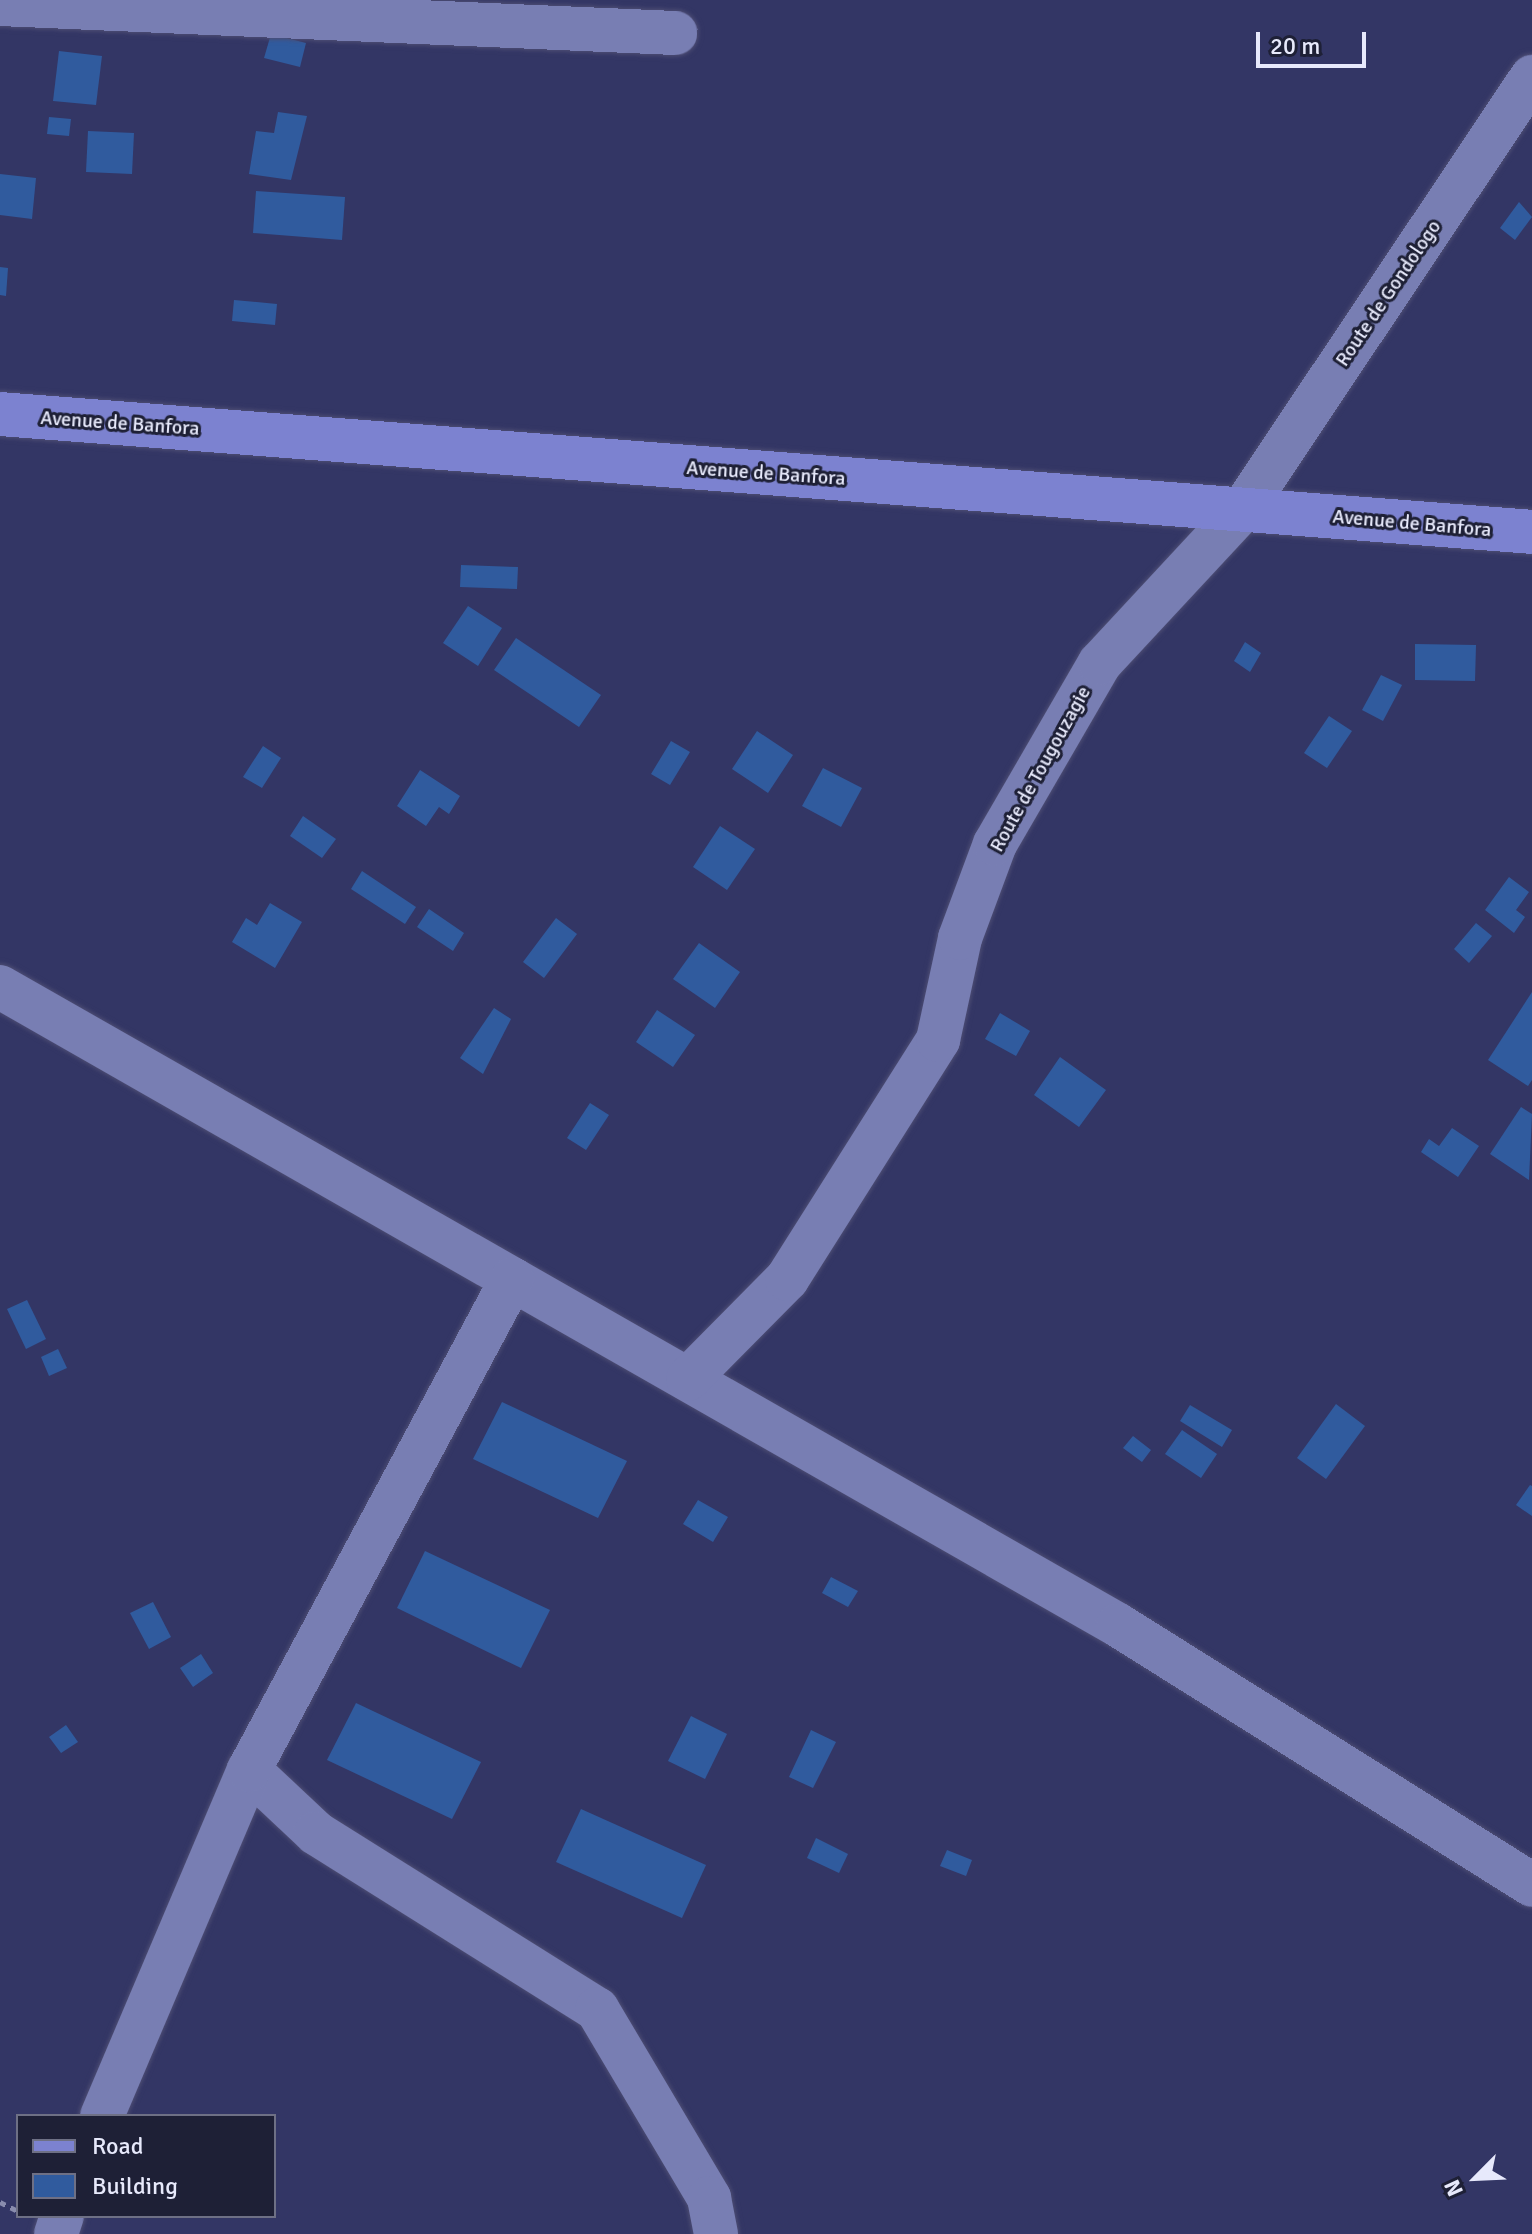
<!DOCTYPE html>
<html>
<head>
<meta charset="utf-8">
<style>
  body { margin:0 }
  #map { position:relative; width:1532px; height:2234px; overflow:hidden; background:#333665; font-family:Signika,sans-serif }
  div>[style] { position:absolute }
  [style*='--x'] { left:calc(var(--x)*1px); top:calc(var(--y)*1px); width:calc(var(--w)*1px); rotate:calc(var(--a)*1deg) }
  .building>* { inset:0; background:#305b9e }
  .path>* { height:5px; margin-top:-2.5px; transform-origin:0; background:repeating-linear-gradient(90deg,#898cad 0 6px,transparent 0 12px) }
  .roads { filter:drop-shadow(0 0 2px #4d4d73) drop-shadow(0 0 2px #4d4d73) }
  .minor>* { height:44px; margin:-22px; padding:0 22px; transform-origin:22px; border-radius:22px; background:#787eb3 }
  .major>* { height:44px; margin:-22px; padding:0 22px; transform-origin:22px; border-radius:22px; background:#7c82d0 }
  span { translate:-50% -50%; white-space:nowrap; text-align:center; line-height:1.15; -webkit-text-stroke:6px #1e2036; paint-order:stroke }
  .street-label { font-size:20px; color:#e7e9fb }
  .legend { position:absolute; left:16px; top:2114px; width:260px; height:104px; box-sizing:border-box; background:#1e2036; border:2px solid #6e7085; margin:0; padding:10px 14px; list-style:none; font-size:24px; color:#e7e9fb }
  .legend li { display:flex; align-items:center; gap:16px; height:40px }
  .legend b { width:40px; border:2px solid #6e7085 }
  .north { position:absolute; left:1436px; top:2138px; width:80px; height:80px; -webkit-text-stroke:6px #1e2036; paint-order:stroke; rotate:246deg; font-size:22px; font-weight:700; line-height:32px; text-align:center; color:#e7e9fb }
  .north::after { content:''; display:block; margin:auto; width:28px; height:36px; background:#e7e9fb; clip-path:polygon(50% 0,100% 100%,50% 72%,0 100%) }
  .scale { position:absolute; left:1256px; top:32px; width:110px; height:36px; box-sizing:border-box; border:4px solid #e7e9fb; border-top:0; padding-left:10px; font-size:24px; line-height:28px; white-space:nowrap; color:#e7e9fb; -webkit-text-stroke:6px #1e2036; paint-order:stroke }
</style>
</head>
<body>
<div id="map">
  <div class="building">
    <i style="clip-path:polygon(271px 34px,306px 43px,300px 67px,264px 58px)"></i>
    <i style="clip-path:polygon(59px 51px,102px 56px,96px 105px,53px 101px)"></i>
    <i style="clip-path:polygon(278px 112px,307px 116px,291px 180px,249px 174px,256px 131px,274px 133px)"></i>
    <i style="clip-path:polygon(49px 117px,71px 119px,69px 136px,47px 134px)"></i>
    <i style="clip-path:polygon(88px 131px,134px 133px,132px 174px,86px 172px)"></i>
    <i style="clip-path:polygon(0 174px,36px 178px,32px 219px,0 215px)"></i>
    <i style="clip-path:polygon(256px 191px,345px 197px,342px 240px,253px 233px)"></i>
    <i style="clip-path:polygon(1519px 202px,1532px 217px,1515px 240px,1500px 228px)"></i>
    <i style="clip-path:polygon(0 267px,8px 268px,6px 296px,0 295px)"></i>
    <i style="clip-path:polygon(234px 300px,277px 304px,275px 325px,232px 321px)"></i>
    <i style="clip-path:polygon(461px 565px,518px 567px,517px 589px,460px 587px)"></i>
    <i style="clip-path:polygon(468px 606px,502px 628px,478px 666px,443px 643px)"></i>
    <i style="clip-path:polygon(516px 638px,601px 695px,579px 727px,494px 670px)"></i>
    <i style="clip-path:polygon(1245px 642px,1261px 653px,1250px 672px,1234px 661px)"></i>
    <i style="clip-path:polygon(1415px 644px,1476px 645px,1475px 681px,1415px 680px)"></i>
    <i style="clip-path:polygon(1381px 675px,1402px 685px,1383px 721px,1362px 710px)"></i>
    <i style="clip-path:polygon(1329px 716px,1352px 731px,1327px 768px,1304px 753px)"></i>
    <i style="clip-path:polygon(757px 731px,793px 755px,768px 793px,732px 769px)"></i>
    <i style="clip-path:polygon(671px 741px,690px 752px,670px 785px,651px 774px)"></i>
    <i style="clip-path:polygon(263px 746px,281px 758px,262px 788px,243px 777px)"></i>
    <i style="clip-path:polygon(823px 768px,862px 788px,841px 827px,802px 806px)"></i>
    <i style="clip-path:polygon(420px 770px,460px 796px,449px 814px,439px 807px,426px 826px,397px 806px)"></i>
    <i style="clip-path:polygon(303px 816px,336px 839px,322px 858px,290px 836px)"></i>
    <i style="clip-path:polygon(720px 826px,755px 849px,727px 890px,693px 867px)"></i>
    <i style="clip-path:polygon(362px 871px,416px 907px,405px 924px,351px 889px)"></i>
    <i style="clip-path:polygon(1509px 877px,1529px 892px,1516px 910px,1525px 917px,1514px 933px,1485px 910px)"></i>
    <i style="clip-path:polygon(270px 903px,302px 922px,275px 968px,232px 942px,246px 918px,257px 925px)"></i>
    <i style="clip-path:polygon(429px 909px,464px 933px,453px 951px,417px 927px)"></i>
    <i style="clip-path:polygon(556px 918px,577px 934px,544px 978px,523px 962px)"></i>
    <i style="clip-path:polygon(1476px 923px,1492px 936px,1469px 963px,1454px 949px)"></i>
    <i style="clip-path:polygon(699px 943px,740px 972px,715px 1008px,673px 979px)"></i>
    <i style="clip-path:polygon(1532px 992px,1532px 1080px,1528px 1086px,1488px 1060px)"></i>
    <i style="clip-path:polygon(494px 1008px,511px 1019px,483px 1074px,460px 1058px)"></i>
    <i style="clip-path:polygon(657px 1010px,695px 1035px,673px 1067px,636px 1042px)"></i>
    <i style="clip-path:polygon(1000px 1013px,1030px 1031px,1016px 1056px,985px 1039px)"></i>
    <i style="clip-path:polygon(1060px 1057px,1106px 1090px,1079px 1127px,1034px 1095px)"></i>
    <i style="clip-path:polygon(590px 1103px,609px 1115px,586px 1150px,567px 1138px)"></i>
    <i style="clip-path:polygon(1521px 1107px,1532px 1114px,1529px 1180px,1490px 1154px)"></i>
    <i style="clip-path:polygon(1452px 1128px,1479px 1146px,1458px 1177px,1421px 1152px,1429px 1139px,1439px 1146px)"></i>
    <i style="clip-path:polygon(27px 1300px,46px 1339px,26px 1349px,7px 1309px)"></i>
    <i style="clip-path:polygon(58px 1349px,67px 1368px,49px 1376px,41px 1357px)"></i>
    <i style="clip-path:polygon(502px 1402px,627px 1461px,598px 1518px,473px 1459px)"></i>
    <i style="clip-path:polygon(1336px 1404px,1365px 1426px,1326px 1479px,1297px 1458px)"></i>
    <i style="clip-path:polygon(1190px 1405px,1232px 1430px,1222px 1447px,1180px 1421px)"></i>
    <i style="clip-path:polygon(1182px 1430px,1217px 1454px,1201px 1478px,1165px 1454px)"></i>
    <i style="clip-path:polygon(1133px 1436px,1151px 1450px,1142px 1462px,1123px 1448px)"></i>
    <i style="clip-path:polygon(1530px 1485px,1532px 1486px,1532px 1516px,1516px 1505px)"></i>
    <i style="clip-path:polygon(698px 1500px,728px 1517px,713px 1542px,683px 1524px)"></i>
    <i style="clip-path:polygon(425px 1551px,550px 1610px,521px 1668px,397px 1608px)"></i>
    <i style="clip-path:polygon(831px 1577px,858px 1591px,848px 1607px,822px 1593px)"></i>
    <i style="clip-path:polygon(153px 1602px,171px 1637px,149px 1649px,130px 1613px)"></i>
    <i style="clip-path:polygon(201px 1654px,213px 1673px,193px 1687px,180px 1668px)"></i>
    <i style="clip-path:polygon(356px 1703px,481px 1762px,452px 1819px,327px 1760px)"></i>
    <i style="clip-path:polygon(691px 1716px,727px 1734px,705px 1779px,668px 1761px)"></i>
    <i style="clip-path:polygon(66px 1725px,78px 1742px,61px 1753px,49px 1737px)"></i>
    <i style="clip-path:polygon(811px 1730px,836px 1742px,813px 1788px,789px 1777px)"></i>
    <i style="clip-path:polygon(581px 1809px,706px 1865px,682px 1918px,556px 1862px)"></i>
    <i style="clip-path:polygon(816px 1838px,848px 1854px,839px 1873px,807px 1858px)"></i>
    <i style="clip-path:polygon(947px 1850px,972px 1860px,966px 1876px,940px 1866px)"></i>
  </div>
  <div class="path">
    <i style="--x:0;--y:2202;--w:20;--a:27"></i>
  </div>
  <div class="roads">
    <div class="minor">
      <i style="--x:0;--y:4;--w:676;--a:2.46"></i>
      <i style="--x:0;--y:987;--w:1287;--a:29.71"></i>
      <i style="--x:1118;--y:1625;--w:489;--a:32.1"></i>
      <i style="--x:688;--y:1379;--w:141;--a:-45.3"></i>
      <i style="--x:787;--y:1279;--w:283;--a:-57.7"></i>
      <i style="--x:938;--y:1040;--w:104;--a:-77.8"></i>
      <i style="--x:960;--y:938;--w:100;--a:-69.6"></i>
      <i style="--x:995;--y:844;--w:209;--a:-59.9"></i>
      <i style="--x:1100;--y:663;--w:210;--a:-47.1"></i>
      <i style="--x:1243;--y:509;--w:520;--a:-56.22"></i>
      <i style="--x:249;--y:1770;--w:92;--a:43.2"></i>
      <i style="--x:316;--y:1833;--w:332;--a:32.1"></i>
      <i style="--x:597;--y:2009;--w:220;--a:59.3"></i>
      <i style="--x:709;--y:2198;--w:37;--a:79"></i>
      <i style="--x:102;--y:2116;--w:376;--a:-67"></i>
      <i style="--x:249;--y:1770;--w:557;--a:-61.82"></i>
      <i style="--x:56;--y:2234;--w:19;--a:-72"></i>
    </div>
    <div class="major">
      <i style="--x:0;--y:414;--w:1537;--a:4.4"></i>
    </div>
  </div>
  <div class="street-label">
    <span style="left:1388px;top:293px;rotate:-56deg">Route de Gondologo</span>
    <span style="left:120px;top:423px;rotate:4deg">Avenue de Banfora</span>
    <span style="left:766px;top:473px;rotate:4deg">Avenue de Banfora</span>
    <span style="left:1412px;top:523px;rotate:5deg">Avenue de Banfora</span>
    <span style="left:1040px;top:769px;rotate:-61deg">Route de Tougouzagie</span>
  </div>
  <ul class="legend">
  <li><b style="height:10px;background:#7c82d0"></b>Road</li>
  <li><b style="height:22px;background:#305b9e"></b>Building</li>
  </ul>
  <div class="north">N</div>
  <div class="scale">20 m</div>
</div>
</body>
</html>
